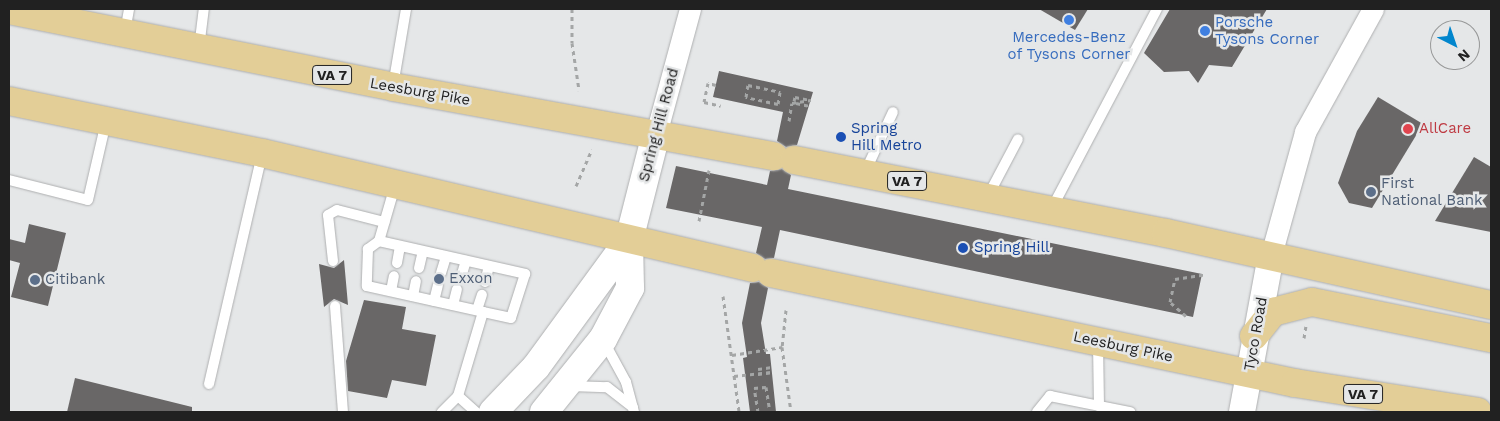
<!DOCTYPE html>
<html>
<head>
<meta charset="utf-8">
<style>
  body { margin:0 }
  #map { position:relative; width:1500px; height:421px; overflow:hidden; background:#e5e7e8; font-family:"Work Sans",sans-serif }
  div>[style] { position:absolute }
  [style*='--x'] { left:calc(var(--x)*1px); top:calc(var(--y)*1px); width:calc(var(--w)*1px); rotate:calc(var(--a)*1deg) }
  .building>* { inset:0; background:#696767 }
  .path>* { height:3px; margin-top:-1.5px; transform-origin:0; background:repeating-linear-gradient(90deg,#a4a6a6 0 4px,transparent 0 8px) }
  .roads { filter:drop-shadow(0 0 1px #aeafb0) drop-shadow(0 0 1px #aeafb0) }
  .service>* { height:10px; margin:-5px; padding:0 5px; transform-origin:5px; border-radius:5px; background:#fff }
  .minor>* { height:21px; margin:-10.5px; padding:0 10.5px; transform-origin:10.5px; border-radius:10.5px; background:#fff }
  .tertiary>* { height:26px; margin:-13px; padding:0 13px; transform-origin:13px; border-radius:13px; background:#fff }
  .secondary>* { height:28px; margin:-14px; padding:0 14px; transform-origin:14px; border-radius:14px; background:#fff }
  .trunk>* { height:28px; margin:-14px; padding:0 14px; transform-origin:14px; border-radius:14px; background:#e3ce97 }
  .dots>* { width:14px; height:14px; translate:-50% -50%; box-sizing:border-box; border:2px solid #e5e7e8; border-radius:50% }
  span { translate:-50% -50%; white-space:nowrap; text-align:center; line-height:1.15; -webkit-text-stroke:5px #e5e7e8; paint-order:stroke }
  .shield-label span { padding:1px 4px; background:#e5e7e8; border:1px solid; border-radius:4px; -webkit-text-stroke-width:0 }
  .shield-label { font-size:14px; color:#212121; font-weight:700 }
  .shop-label { font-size:15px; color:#366cbe }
  .left { translate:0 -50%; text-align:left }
  .street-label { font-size:15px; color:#212121 }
  .transit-label { font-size:15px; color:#164399 }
  .health-label { font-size:15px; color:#be3a42 }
  .service-label { font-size:15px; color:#4e5e75 }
  .frame { position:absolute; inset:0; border:10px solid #212121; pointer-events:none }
  .north { position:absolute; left:1430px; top:20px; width:50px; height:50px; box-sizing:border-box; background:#e5e7e8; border:1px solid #979898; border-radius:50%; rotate:139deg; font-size:14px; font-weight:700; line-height:20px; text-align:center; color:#212121 }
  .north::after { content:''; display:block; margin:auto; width:18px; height:22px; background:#0286cd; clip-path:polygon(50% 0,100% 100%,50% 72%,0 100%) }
</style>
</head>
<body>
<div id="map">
  <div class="building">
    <i style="clip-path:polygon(1039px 9px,1088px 9px,1075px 30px)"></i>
    <i style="clip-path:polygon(1170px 9px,1267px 9px,1232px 67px,1209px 65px,1198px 83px,1189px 71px,1164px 72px,1144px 53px)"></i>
    <i style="clip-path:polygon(719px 71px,813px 92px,797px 145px,786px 147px,777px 141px,783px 112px,713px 97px)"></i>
    <i style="clip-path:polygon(1378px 97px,1423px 124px,1372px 208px,1349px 203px,1338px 183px,1357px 131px)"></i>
    <i style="clip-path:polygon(1474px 157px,1491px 167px,1491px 232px,1435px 221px)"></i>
    <i style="clip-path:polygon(676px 166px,767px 185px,770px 171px,782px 169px,791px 175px,788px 189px,1202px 274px,1193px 317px,780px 230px,774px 258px,765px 259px,756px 253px,762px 227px,666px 208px)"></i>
    <i style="clip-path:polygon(29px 224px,66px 233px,48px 306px,11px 297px,20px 263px,9px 260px,9px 239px,25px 243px)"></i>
    <i style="clip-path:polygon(344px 260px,348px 305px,334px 299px,324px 307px,319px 264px,334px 268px)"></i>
    <i style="clip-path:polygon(759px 282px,768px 288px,761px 323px,766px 354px,770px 354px,776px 412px,750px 412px,743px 358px,747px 357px,742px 323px,750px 283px)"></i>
    <i style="clip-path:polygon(364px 300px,406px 307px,402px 329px,436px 335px,426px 386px,392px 380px,387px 398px,348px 391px,346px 361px)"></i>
    <i style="clip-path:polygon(75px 378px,192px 407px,192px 412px,67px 412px)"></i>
  </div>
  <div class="path">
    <i style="--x:572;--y:9;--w:34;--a:90"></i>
    <i style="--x:572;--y:43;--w:48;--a:81.5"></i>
    <i style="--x:716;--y:85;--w:8;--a:-166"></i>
    <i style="--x:708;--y:83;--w:19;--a:102"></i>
    <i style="--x:704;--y:102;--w:17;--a:13"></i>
    <i style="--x:748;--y:85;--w:33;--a:12"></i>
    <i style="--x:780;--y:92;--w:12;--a:99"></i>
    <i style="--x:778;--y:104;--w:33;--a:-168"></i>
    <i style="--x:746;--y:97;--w:12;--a:-81"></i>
    <i style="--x:794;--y:101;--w:4;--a:-76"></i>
    <i style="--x:795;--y:97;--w:15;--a:11"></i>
    <i style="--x:796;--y:103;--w:14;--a:12"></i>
    <i style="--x:789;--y:121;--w:18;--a:-81"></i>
    <i style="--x:792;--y:103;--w:19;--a:-9"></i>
    <i style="--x:576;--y:186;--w:40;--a:-66.6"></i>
    <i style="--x:699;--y:221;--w:52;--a:-78.9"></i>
    <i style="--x:723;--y:296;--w:117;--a:82.1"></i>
    <i style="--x:786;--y:310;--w:37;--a:96"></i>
    <i style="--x:782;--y:347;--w:66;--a:82.1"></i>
    <i style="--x:1186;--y:316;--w:21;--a:-139"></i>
    <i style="--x:1170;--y:302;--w:24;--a:-78"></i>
    <i style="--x:1175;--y:279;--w:31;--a:-9"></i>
    <i style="--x:1304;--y:338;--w:12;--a:-81"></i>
    <i style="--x:732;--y:355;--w:51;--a:-9.1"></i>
    <i style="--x:758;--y:369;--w:14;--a:-8"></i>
    <i style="--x:758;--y:374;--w:14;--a:-8"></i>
    <i style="--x:734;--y:376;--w:39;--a:-6"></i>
    <i style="--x:758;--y:412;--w:24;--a:-99"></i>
    <i style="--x:754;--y:388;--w:12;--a:-5"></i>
    <i style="--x:766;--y:387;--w:25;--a:81"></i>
  </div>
  <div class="roads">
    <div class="service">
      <i style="--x:125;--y:32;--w:23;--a:-80"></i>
      <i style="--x:199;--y:48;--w:39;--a:-83"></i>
      <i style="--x:393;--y:86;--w:78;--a:-80.4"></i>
      <i style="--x:865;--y:172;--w:66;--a:-65"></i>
      <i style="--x:9;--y:180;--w:81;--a:14.2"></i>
      <i style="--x:88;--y:200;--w:80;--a:-77"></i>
      <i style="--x:395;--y:186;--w:57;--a:106.2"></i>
      <i style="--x:379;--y:241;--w:150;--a:12.7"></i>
      <i style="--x:525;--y:274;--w:46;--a:107.7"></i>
      <i style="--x:511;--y:318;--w:29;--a:-168"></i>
      <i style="--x:483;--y:312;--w:88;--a:106.6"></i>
      <i style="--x:458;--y:396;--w:23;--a:135"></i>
      <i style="--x:988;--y:196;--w:64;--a:-62.2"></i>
      <i style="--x:1052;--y:208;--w:225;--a:-62.2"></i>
      <i style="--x:379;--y:241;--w:14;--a:144"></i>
      <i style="--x:368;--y:249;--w:37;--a:92"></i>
      <i style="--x:367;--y:286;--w:119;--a:12.6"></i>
      <i style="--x:333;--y:261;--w:46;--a:-96.2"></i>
      <i style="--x:328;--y:215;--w:10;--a:-29"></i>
      <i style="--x:337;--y:210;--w:49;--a:14.3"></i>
      <i style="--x:397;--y:263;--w:17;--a:-80"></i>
      <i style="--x:419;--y:268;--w:17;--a:-77"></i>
      <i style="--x:441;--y:273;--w:17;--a:-73"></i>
      <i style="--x:461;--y:277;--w:17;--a:-73"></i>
      <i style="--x:485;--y:282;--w:16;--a:-76"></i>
      <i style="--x:391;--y:291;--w:15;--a:-79"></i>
      <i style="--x:413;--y:296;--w:15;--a:-79"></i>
      <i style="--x:434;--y:301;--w:16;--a:-76"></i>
      <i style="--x:453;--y:305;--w:16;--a:-76"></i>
      <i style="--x:335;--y:306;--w:106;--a:85.7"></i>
      <i style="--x:477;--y:310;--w:16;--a:-72"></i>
      <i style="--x:603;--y:340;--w:48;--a:61.3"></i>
      <i style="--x:626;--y:382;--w:31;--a:75"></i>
      <i style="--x:1098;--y:343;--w:63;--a:89.1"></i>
      <i style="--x:1099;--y:406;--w:32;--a:11"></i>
      <i style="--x:209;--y:384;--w:236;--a:-77"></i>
      <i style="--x:570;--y:386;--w:37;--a:2"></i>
      <i style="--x:607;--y:387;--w:33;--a:38"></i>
      <i style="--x:458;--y:396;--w:24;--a:42"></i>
      <i style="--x:1037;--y:412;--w:21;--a:-51"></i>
      <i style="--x:1050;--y:396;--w:50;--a:11.5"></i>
    </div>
    <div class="minor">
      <i style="--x:656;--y:134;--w:130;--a:-74.8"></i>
      <i style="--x:1271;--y:255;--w:128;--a:-74.5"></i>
      <i style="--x:1305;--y:132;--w:141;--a:-61.1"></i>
    </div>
    <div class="tertiary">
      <i style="--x:1242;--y:412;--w:160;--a:-79.5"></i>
    </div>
    <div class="secondary">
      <i style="--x:493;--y:412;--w:62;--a:-46.3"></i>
      <i style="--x:536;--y:367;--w:157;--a:-53.8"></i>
      <i style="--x:544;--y:412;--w:94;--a:-51.1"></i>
      <i style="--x:603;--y:339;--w:58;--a:-62.1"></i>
      <i style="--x:630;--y:288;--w:48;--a:-91.2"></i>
      <i style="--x:629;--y:240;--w:109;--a:-75.7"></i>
    </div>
    <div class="trunk">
      <i style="--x:9;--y:10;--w:392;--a:11.3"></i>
      <i style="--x:393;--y:87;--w:387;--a:10.3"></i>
      <i style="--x:9;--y:101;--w:258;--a:11.6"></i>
      <i style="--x:262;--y:153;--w:504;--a:13.18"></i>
      <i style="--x:794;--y:160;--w:379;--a:11.1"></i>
      <i style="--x:1166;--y:233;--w:333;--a:12.5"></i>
      <i style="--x:771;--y:273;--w:535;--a:11.86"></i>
      <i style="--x:1295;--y:383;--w:185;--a:9"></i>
      <i style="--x:1254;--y:336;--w:31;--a:-52"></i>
      <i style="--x:1273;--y:312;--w:40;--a:-14.4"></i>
      <i style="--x:1312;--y:302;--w:183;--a:11.4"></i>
    </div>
  </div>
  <div class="dots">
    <i style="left:1069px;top:20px;background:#3f7fe0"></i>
    <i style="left:1205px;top:31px;background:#3f7fe0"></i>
    <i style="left:1408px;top:129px;background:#e0444e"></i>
    <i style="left:841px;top:137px;background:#1a4fb4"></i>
    <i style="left:1371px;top:192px;background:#5c6f8a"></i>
    <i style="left:963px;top:248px;background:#1a4fb4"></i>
    <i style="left:439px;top:279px;background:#5c6f8a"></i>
    <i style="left:35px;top:280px;background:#5c6f8a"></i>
  </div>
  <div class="shield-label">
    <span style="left:332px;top:75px">VA 7</span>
    <span style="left:907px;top:181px">VA 7</span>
    <span style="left:1363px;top:394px">VA 7</span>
  </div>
  <div class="shop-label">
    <span class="left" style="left:1215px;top:31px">Porsche<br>Tysons Corner</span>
    <span style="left:1069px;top:46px">Mercedes-Benz<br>of Tysons Corner</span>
  </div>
  <div class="street-label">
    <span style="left:420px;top:92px;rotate:10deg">Leesburg Pike</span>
    <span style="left:659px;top:125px;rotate:-75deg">Spring Hill Road</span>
    <span style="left:1256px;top:334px;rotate:-80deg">Tyco Road</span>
    <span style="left:1123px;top:347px;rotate:12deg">Leesburg Pike</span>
  </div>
  <div class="transit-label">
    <span class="left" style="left:851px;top:137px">Spring<br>Hill Metro</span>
    <span class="left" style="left:974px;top:248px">Spring Hill</span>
  </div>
  <div class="health-label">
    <span class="left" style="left:1419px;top:129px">AllCare</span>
  </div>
  <div class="service-label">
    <span class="left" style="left:1381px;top:192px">First<br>National Bank</span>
    <span class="left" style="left:449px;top:279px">Exxon</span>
    <span class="left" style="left:45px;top:280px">Citibank</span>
  </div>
  <div class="frame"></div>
  <div class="north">N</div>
</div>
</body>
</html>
